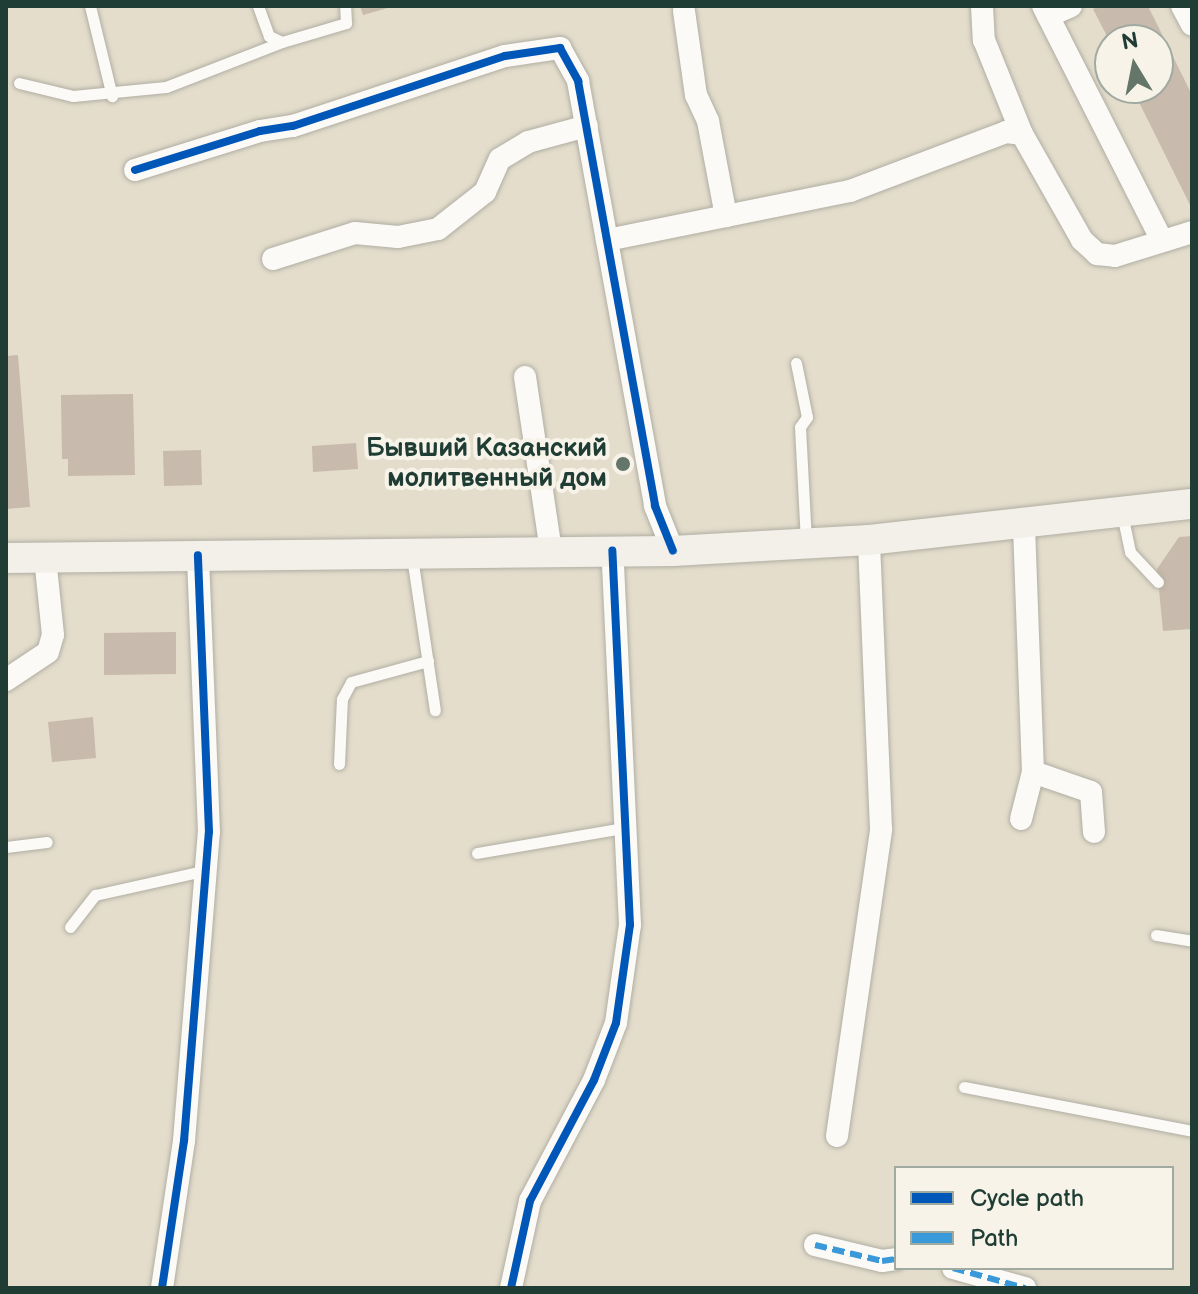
<!DOCTYPE html>
<html>
<head>
<meta charset="utf-8">
<style>
  body { margin:0 }
  #map { position:relative; width:1198px; height:1294px; overflow:hidden; background:#e4ddcc; font-family:"Balsamiq Sans",sans-serif }
  div>[style] { position:absolute }
  [style*='--x'] { left:calc(var(--x)*1px); top:calc(var(--y)*1px); width:calc(var(--w)*1px); rotate:calc(var(--a)*1deg) }
  .building>* { inset:0; background:#c8baac }
  .roads { filter:drop-shadow(0 0 2px #b0aea3) drop-shadow(0 0 2px #b0aea3) }
  .service>* { height:11px; margin:-5.5px; padding:0 5.5px; transform-origin:5.5px; border-radius:5.5px; background:#fbfaf7 }
  .minor>* { height:22px; margin:-11px; padding:0 11px; transform-origin:11px; border-radius:11px; background:#fbfaf7 }
  .secondary>* { height:30px; margin:-15px; padding:0 15px; transform-origin:15px; border-radius:15px; background:#f2f0e9 }
  .quiet>* { height:6px; margin-top:-3px; transform-origin:0; background:repeating-linear-gradient(90deg,#3a99d8 0 12px,transparent 0 18px) }
  .cycleway>* { height:8px; margin:-4px; padding:0 4px; transform-origin:4px; border-radius:4px; background:#0057b8 }
  .dots>* { width:22px; height:22px; translate:-50% -50%; box-sizing:border-box; border:4px solid #f7f3e8; border-radius:50% }
  span { translate:-50% -50%; white-space:nowrap; text-align:center; line-height:1.15; -webkit-text-stroke:8px #f7f3e8; paint-order:stroke }
  .poi-label { font-size:26px; color:#1f3d34; font-weight:700 }
  .right { translate:-100% -50%; text-align:right }
  .frame { position:absolute; inset:0; border:8px solid #1f3d34; pointer-events:none }
  .legend { position:absolute; left:894px; top:1166px; width:280px; height:104px; box-sizing:border-box; background:#f7f3e8; border:2px solid #a1aaa0; margin:0; padding:10px 14px; list-style:none; font-size:24px; color:#1f3d34 }
  .legend li { display:flex; align-items:center; gap:16px; height:40px }
  .legend b { width:40px; border:2px solid #a1aaa0 }
  .north { position:absolute; left:1094px; top:24px; width:80px; height:80px; box-sizing:border-box; background:#f7f3e8; border:2px solid #a1aaa0; border-radius:50%; rotate:350deg; font-size:22px; font-weight:700; line-height:32px; text-align:center; color:#1f3d34 }
  .north::after { content:''; display:block; margin:auto; width:28px; height:36px; background:#647569; clip-path:polygon(50% 0,100% 100%,50% 72%,0 100%) }
</style>
</head>
<body>
<div id="map">
  <div class="building">
    <i style="clip-path:polygon(360px 6px,391px 6px,391px 7px,363px 15px)"></i>
    <i style="clip-path:polygon(1100px 6px,1148px 6px,1192px 95px,1192px 209px,1132px 88px,1158px 88px,1158px 40px,1109px 40px,1093px 9px)"></i>
    <i style="clip-path:polygon(18px 355px,30px 507px,6px 509px,6px 356px)"></i>
    <i style="clip-path:polygon(133px 394px,135px 475px,68px 476px,68px 459px,62px 459px,61px 395px)"></i>
    <i style="clip-path:polygon(356px 443px,358px 469px,313px 472px,312px 446px)"></i>
    <i style="clip-path:polygon(201px 450px,202px 485px,164px 486px,163px 451px)"></i>
    <i style="clip-path:polygon(1192px 536px,1192px 629px,1163px 631px,1157px 569px,1179px 537px)"></i>
    <i style="clip-path:polygon(176px 632px,176px 674px,104px 675px,104px 633px)"></i>
    <i style="clip-path:polygon(93px 717px,96px 758px,52px 762px,48px 722px)"></i>
  </div>
  <div class="roads">
    <div class="service">
      <i style="--x:90;--y:6;--w:93;--a:76.3"></i>
      <i style="--x:258;--y:6;--w:32;--a:70"></i>
      <i style="--x:269;--y:36;--w:14;--a:25"></i>
      <i style="--x:282;--y:42;--w:67;--a:-16.5"></i>
      <i style="--x:346;--y:23;--w:17;--a:-93"></i>
      <i style="--x:19;--y:83;--w:56;--a:13.5"></i>
      <i style="--x:73;--y:96;--w:93;--a:-5.5"></i>
      <i style="--x:166;--y:87;--w:124;--a:-21.2"></i>
      <i style="--x:796;--y:363;--w:55;--a:78.5"></i>
      <i style="--x:807;--y:417;--w:12;--a:125"></i>
      <i style="--x:800;--y:427;--w:116;--a:87"></i>
      <i style="--x:1122;--y:514;--w:39;--a:78"></i>
      <i style="--x:1130;--y:552;--w:41;--a:47"></i>
      <i style="--x:412;--y:557;--w:155;--a:81.5"></i>
      <i style="--x:339;--y:764;--w:65;--a:-87.4"></i>
      <i style="--x:342;--y:699;--w:19;--a:-62"></i>
      <i style="--x:351;--y:682;--w:80;--a:-15.3"></i>
      <i style="--x:6;--y:847;--w:41;--a:-7"></i>
      <i style="--x:477;--y:853;--w:148;--a:-9.7"></i>
      <i style="--x:70;--y:927;--w:41;--a:-52"></i>
      <i style="--x:95;--y:895;--w:111;--a:-12.5"></i>
      <i style="--x:1156;--y:935;--w:36;--a:9"></i>
      <i style="--x:964;--y:1087;--w:232;--a:10.9"></i>
    </div>
    <div class="minor">
      <i style="--x:982;--y:6;--w:34;--a:87"></i>
      <i style="--x:984;--y:40;--w:101;--a:68"></i>
      <i style="--x:1022;--y:134;--w:122;--a:60.5"></i>
      <i style="--x:1082;--y:240;--w:21;--a:43"></i>
      <i style="--x:1097;--y:254;--w:18;--a:6"></i>
      <i style="--x:1115;--y:256;--w:81;--a:-17.3"></i>
      <i style="--x:1043;--y:6;--w:263;--a:63.1"></i>
      <i style="--x:1182;--y:6;--w:21;--a:62"></i>
      <i style="--x:684;--y:11;--w:85;--a:81.9"></i>
      <i style="--x:696;--y:95;--w:29;--a:65"></i>
      <i style="--x:708;--y:121;--w:97;--a:79.3"></i>
      <i style="--x:1048;--y:16;--w:25;--a:-23"></i>
      <i style="--x:135;--y:170;--w:131;--a:-17.3"></i>
      <i style="--x:260;--y:131;--w:33;--a:-9"></i>
      <i style="--x:293;--y:126;--w:223;--a:-18.3"></i>
      <i style="--x:505;--y:56;--w:56;--a:-8.3"></i>
      <i style="--x:560;--y:48;--w:38;--a:61"></i>
      <i style="--x:578;--y:81;--w:432;--a:79.7"></i>
      <i style="--x:655;--y:506;--w:48;--a:68.2"></i>
      <i style="--x:607;--y:240;--w:248;--a:-11.4"></i>
      <i style="--x:850;--y:191;--w:167;--a:-20.7"></i>
      <i style="--x:1006;--y:132;--w:16;--a:7"></i>
      <i style="--x:273;--y:259;--w:86;--a:-17.6"></i>
      <i style="--x:355;--y:233;--w:43;--a:5.3"></i>
      <i style="--x:398;--y:237;--w:41;--a:-11.3"></i>
      <i style="--x:438;--y:229;--w:60;--a:-38.2"></i>
      <i style="--x:485;--y:192;--w:36;--a:-66"></i>
      <i style="--x:500;--y:159;--w:33;--a:-31"></i>
      <i style="--x:528;--y:142;--w:61;--a:-15.2"></i>
      <i style="--x:525;--y:377;--w:176;--a:81.5"></i>
      <i style="--x:6;--y:680;--w:50;--a:-33.7"></i>
      <i style="--x:48;--y:652;--w:18;--a:-74"></i>
      <i style="--x:53;--y:635;--w:78;--a:-95.9"></i>
      <i style="--x:1033;--y:772;--w:61;--a:19"></i>
      <i style="--x:1091;--y:792;--w:40;--a:85.7"></i>
      <i style="--x:1021;--y:819;--w:49;--a:-75.7"></i>
      <i style="--x:1033;--y:772;--w:246;--a:-92.1"></i>
      <i style="--x:837;--y:1136;--w:310;--a:-81.8"></i>
      <i style="--x:881;--y:829;--w:289;--a:-92.4"></i>
      <i style="--x:815;--y:1245;--w:69;--a:13.4"></i>
      <i style="--x:882;--y:1261;--w:14;--a:-8"></i>
      <i style="--x:953;--y:1268;--w:75;--a:15.5"></i>
      <i style="--x:162;--y:1288;--w:149;--a:-81.5"></i>
      <i style="--x:184;--y:1141;--w:310;--a:-85.4"></i>
      <i style="--x:209;--y:832;--w:277;--a:-92.3"></i>
      <i style="--x:511;--y:1288;--w:89;--a:-77.7"></i>
      <i style="--x:530;--y:1201;--w:137;--a:-62.1"></i>
      <i style="--x:594;--y:1080;--w:61;--a:-68.9"></i>
      <i style="--x:616;--y:1023;--w:99;--a:-81.9"></i>
      <i style="--x:630;--y:925;--w:375;--a:-92.7"></i>
    </div>
    <div class="secondary">
      <i style="--x:6;--y:558;--w:667;--a:-0.6"></i>
      <i style="--x:673;--y:551;--w:196;--a:-3.2"></i>
      <i style="--x:869;--y:540;--w:325;--a:-6.4"></i>
    </div>
  </div>
  <div class="quiet">
    <i style="--x:815;--y:1245;--w:69;--a:13.4"></i>
    <i style="--x:882;--y:1261;--w:14;--a:-8"></i>
    <i style="--x:953;--y:1268;--w:75;--a:15.5"></i>
  </div>
  <div class="cycleway">
    <i style="--x:135;--y:170;--w:131;--a:-17.3"></i>
    <i style="--x:260;--y:131;--w:33;--a:-9"></i>
    <i style="--x:293;--y:126;--w:223;--a:-18.3"></i>
    <i style="--x:505;--y:56;--w:56;--a:-8.3"></i>
    <i style="--x:560;--y:48;--w:38;--a:61"></i>
    <i style="--x:578;--y:81;--w:432;--a:79.7"></i>
    <i style="--x:655;--y:506;--w:48;--a:68.2"></i>
    <i style="--x:162;--y:1288;--w:149;--a:-81.5"></i>
    <i style="--x:184;--y:1141;--w:310;--a:-85.4"></i>
    <i style="--x:209;--y:832;--w:277;--a:-92.3"></i>
    <i style="--x:511;--y:1288;--w:89;--a:-77.7"></i>
    <i style="--x:530;--y:1201;--w:137;--a:-62.1"></i>
    <i style="--x:594;--y:1080;--w:61;--a:-68.9"></i>
    <i style="--x:616;--y:1023;--w:99;--a:-81.9"></i>
    <i style="--x:630;--y:925;--w:375;--a:-92.7"></i>
  </div>
  <div class="dots">
    <i style="left:623px;top:464px;background:#647569"></i>
  </div>
  <div class="poi-label">
    <span class="right" style="left:607px;top:464px">Бывший Казанский<br>молитвенный дом</span>
  </div>
  <div class="frame"></div>
  <ul class="legend">
  <li><b style="height:10px;background:#0057b8"></b>Cycle path</li>
  <li><b style="height:10px;background:#3a99d8"></b>Path</li>
  </ul>
  <div class="north">N</div>
</div>
</body>
</html>
